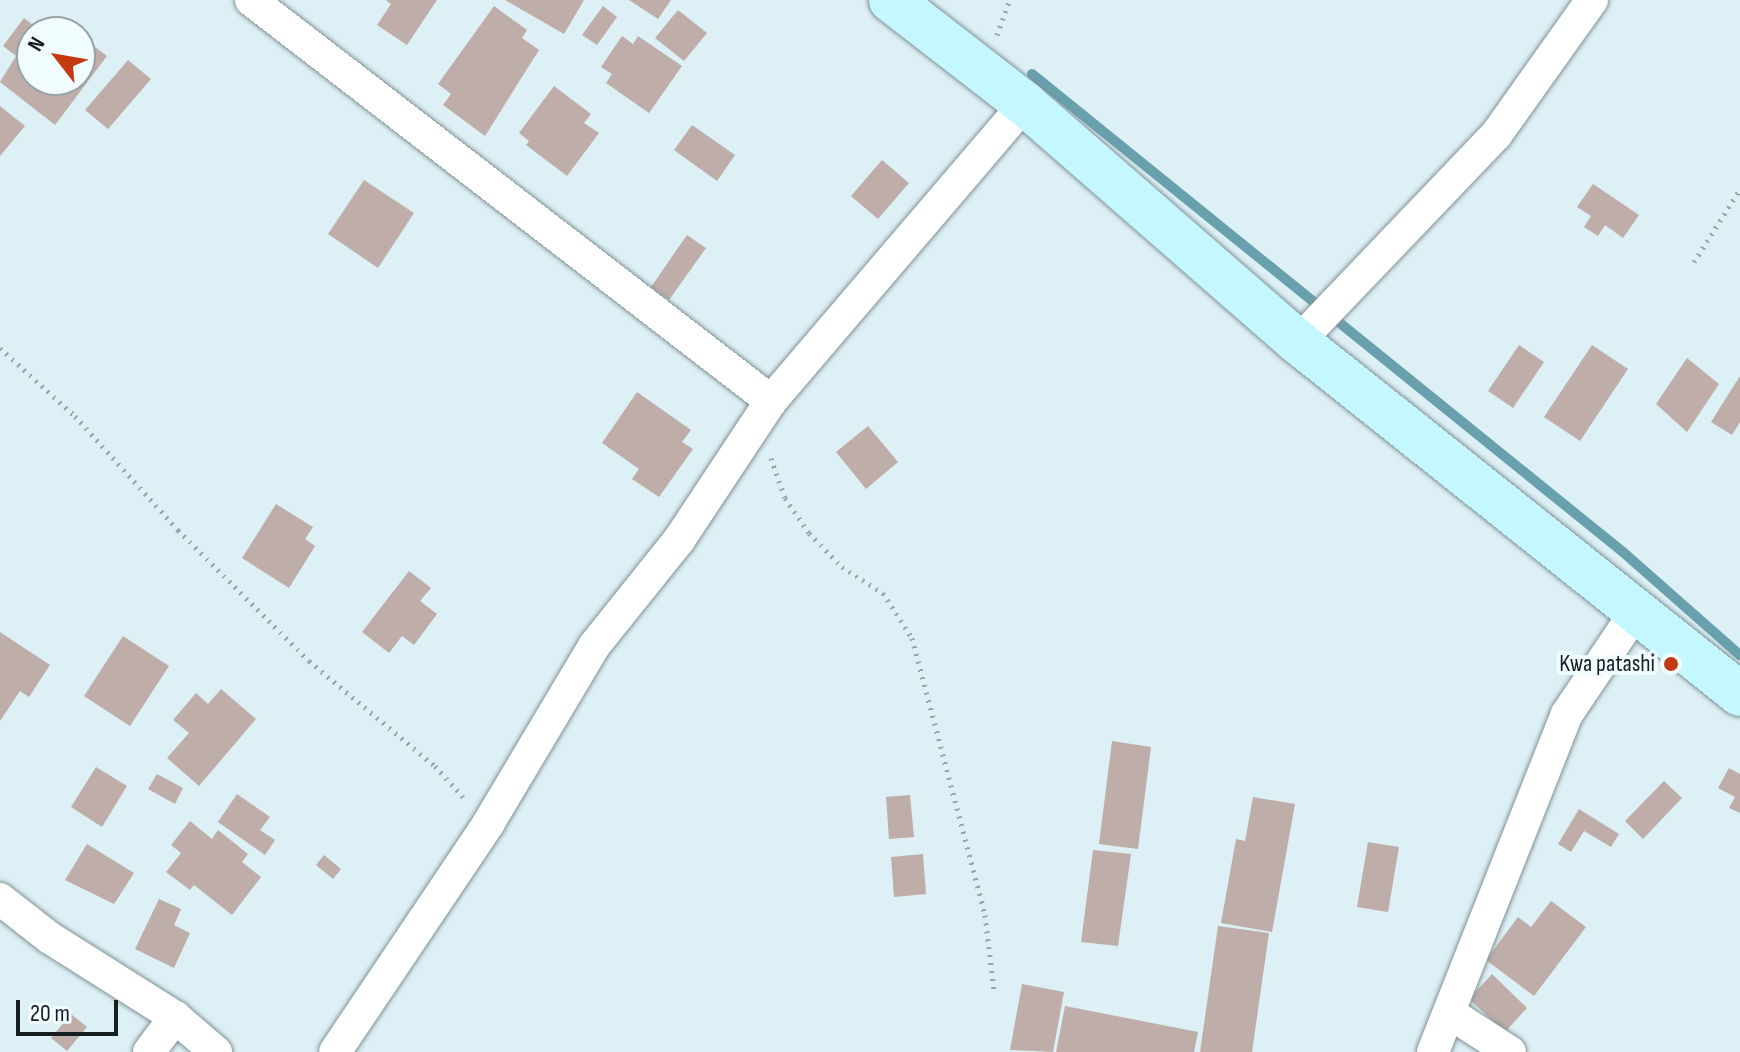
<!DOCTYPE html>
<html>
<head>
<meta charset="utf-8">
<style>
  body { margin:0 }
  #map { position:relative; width:1740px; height:1052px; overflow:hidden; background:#ddf0f5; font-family:"Sofia Sans Condensed",sans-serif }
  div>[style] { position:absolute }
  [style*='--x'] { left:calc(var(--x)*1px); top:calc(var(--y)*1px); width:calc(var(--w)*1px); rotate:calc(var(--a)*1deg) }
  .stream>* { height:10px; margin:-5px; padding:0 5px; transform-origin:5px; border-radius:5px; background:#68a1ad }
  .building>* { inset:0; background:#beada8 }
  .path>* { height:5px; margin-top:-2.5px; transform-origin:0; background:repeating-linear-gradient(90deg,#99a7ab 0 2px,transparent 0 8px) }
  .roads { filter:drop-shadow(0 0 2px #809296) drop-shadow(0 0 2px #809296) }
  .street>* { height:32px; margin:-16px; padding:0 16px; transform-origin:16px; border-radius:16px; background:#fff }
  .secondary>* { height:44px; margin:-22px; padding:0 22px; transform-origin:22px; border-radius:22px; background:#c4f7ff }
  .dots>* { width:22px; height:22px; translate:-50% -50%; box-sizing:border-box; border:4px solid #f0fcff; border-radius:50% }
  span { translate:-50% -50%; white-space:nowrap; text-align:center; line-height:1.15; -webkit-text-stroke:8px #f0fcff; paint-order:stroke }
  .poi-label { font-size:24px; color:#171e1f }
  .right { translate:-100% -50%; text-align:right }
  .north { position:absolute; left:16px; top:16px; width:80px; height:80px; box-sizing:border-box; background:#f0fcff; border:2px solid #99a3a5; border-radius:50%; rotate:301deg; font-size:22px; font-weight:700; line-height:32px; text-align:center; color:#171e1f }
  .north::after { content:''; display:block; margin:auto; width:28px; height:36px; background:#c43b12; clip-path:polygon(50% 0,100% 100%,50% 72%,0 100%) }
  .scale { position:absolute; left:16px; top:1000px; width:102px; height:36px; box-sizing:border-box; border:4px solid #171e1f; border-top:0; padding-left:10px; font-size:24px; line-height:28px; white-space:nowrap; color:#171e1f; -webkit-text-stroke:6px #f0fcff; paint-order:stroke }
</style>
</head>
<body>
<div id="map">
  <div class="stream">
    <i style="--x:1032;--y:74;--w:760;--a:38.97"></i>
    <i style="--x:1623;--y:552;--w:156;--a:41.4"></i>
  </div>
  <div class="building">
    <i style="clip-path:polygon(386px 0,437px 0,407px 45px,377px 25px,391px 4px)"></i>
    <i style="clip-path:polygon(505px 0,584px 0,564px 34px)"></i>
    <i style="clip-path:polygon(629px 0,671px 0,658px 19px)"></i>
    <i style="clip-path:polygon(494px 6px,527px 30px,522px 38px,539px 50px,485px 136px,443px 105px,451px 94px,438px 84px)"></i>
    <i style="clip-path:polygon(603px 6px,617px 17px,597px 45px,582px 35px)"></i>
    <i style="clip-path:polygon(678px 10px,707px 33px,684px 61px,655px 38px)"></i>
    <i style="clip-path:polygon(55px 17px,75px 32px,44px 32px)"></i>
    <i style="clip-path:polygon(24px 18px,42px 32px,32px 32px,32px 80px,80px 80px,80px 36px,107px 56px,55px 125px,0 82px,16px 56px,3px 46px)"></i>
    <i style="clip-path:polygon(622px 36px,633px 44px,638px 36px,682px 66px,649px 113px,606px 83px,612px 74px,601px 67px)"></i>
    <i style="clip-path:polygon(128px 60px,151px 79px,108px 129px,85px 110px)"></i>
    <i style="clip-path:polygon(554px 86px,591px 114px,584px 123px,599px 133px,567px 176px,526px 145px,529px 141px,519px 133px)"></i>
    <i style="clip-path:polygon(0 106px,25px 126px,0 156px)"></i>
    <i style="clip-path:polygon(692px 125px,735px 155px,717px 181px,674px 150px)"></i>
    <i style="clip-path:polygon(882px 160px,909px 183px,878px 219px,851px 196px)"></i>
    <i style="clip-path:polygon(364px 180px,414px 213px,378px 268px,328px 234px)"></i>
    <i style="clip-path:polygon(1593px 184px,1639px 215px,1623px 238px,1605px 225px,1598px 236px,1584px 227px,1591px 216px,1577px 207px)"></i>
    <i style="clip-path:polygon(687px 235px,706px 248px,669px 300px,651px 287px)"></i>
    <i style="clip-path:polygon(1519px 345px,1544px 362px,1513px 408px,1488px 391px)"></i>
    <i style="clip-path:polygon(1592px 345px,1628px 369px,1580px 441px,1544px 417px)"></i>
    <i style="clip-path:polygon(1687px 358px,1719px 384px,1687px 432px,1656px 404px)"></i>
    <i style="clip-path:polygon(1740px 376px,1740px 422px,1732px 435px,1711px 422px)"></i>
    <i style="clip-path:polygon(637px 392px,691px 430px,682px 442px,693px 449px,659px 497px,632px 479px,639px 469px,602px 443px)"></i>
    <i style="clip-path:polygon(868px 426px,898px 462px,866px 489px,836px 452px)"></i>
    <i style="clip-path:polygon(276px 504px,313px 527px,305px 539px,315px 546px,289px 588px,242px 558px)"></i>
    <i style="clip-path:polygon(409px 571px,431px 588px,420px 601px,437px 614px,414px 645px,402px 636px,389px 653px,362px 632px)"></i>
    <i style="clip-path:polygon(0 632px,50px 665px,29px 697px,20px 691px,0 721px)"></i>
    <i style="clip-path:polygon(123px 636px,169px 666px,130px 726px,84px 696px)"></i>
    <i style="clip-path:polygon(221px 689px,256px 719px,199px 786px,167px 758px,189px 733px,173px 720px,196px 693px,208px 704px)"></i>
    <i style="clip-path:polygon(1112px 741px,1151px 747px,1138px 849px,1099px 844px)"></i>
    <i style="clip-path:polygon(96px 767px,127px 786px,102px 827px,71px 807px)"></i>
    <i style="clip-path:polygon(1729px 768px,1740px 774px,1740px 813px,1729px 808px,1735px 797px,1718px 788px)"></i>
    <i style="clip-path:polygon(157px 774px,183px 788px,175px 804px,148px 789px)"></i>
    <i style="clip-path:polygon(1664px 781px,1682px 798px,1643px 839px,1625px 821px)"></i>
    <i style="clip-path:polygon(237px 794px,270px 817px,260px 830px,275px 840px,265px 855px,218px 822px)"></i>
    <i style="clip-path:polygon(910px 795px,914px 837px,889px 839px,886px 797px)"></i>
    <i style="clip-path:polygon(1253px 797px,1295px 804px,1272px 932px,1221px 923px,1236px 839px,1245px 841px)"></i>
    <i style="clip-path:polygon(1579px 809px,1619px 834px,1611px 847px,1584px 831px,1571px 852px,1558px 844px)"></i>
    <i style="clip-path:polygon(190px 821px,212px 839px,218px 830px,248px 854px,242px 862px,261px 877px,232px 915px,194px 885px,190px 890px,166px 872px,181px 853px,171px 845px)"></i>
    <i style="clip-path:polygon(1368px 842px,1399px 847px,1388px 912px,1357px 907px)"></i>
    <i style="clip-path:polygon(87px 844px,134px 873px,114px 904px,65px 880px)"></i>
    <i style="clip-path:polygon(1093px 850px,1131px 854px,1118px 946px,1081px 942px)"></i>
    <i style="clip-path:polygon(923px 854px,926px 894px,894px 897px,891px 857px)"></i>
    <i style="clip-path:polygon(324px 855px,341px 869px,333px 879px,316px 865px)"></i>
    <i style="clip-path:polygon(159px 899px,181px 909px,174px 925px,190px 933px,174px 968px,135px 949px)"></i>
    <i style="clip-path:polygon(1551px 901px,1586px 927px,1534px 996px,1486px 960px,1518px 917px,1531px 927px)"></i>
    <i style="clip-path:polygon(1218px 926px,1269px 933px,1252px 1052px,1200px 1052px)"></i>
    <i style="clip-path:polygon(1492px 974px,1527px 1008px,1505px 1032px,1469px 999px)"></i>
    <i style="clip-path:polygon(1022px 984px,1064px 992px,1053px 1052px,1010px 1050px)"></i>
    <i style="clip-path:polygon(1065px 1006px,1198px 1032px,1194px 1052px,1056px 1052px)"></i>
    <i style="clip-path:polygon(71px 1014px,87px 1027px,67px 1051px,51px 1038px)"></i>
  </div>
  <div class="path">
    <i style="--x:997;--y:35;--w:37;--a:-70"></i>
    <i style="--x:1694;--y:262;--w:86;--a:-57.8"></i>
    <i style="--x:0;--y:348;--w:101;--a:42.2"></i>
    <i style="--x:75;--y:416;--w:154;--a:47.9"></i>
    <i style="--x:178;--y:530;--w:185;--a:45"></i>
    <i style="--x:309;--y:661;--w:164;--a:39.8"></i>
    <i style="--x:435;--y:766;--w:46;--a:47.6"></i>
    <i style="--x:771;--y:458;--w:42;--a:70.7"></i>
    <i style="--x:785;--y:498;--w:42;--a:55.6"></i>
    <i style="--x:809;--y:533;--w:47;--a:45.9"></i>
    <i style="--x:842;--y:567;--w:49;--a:32.4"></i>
    <i style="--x:883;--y:593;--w:54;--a:57.2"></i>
    <i style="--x:912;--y:638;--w:286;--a:75.2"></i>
    <i style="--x:985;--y:915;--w:77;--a:83.2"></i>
  </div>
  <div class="roads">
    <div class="street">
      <i style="--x:251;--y:0;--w:657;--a:37.64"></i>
      <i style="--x:1298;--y:342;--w:286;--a:-46.3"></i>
      <i style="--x:1496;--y:135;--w:166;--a:-54.6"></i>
      <i style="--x:0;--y:899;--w:63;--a:38"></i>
      <i style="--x:50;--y:938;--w:148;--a:32.3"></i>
      <i style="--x:175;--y:1017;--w:54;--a:40.5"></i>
      <i style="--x:1451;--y:1014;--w:70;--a:32.8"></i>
      <i style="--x:149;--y:1052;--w:44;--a:-53.4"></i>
      <i style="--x:335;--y:1052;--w:275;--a:-56.1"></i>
      <i style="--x:488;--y:824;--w:207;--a:-59.2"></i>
      <i style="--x:594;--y:646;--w:136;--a:-51.3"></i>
      <i style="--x:679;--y:540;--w:167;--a:-56.5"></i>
      <i style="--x:771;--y:401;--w:391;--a:-49.5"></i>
      <i style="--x:1433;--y:1052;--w:364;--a:-68.4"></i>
      <i style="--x:1567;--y:714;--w:125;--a:-56.1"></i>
    </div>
    <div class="secondary">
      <i style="--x:891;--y:0;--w:170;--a:37.8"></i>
      <i style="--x:1025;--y:104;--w:362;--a:41.1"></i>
      <i style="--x:1298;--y:342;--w:565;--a:38.53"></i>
    </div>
  </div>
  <div class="dots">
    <i style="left:1671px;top:664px;background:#c43b12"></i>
  </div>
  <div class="poi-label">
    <span class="right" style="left:1655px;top:664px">Kwa patashi</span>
  </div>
  <div class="north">N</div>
  <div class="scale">20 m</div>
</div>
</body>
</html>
